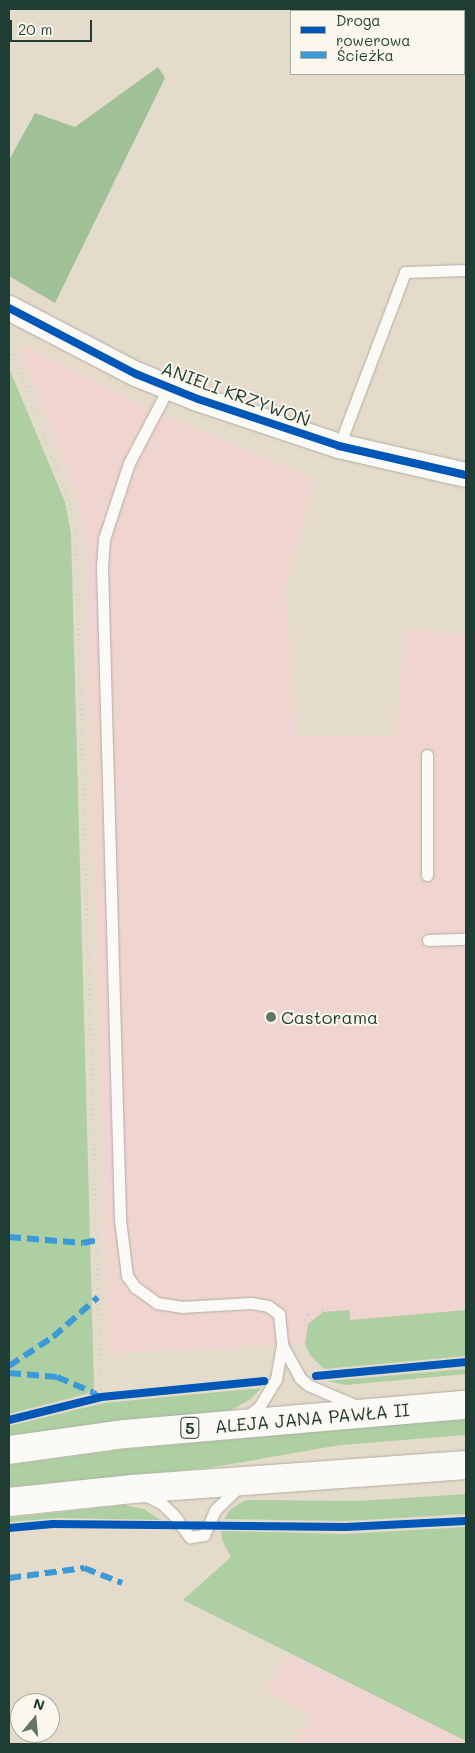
<!DOCTYPE html>
<html>
<head>
<meta charset="utf-8">
<style>
  body { margin:0 }
  #map { position:relative; width:475px; height:1753px; overflow:hidden; background:#e5dbca; font-family:Mali,sans-serif }
  div>[style] { position:absolute }
  [style*='--x'] { left:calc(var(--x)*1px); top:calc(var(--y)*1px); width:calc(var(--w)*1px); rotate:calc(var(--a)*1deg) }
  .built>* { inset:0; background:#efd4d0 }
  .green>* { inset:0; background:#adcfa2 }
  .forest>* { inset:0; background:#a0c198 }
  .path>* { height:3px; margin-top:-1.5px; transform-origin:0; background:repeating-linear-gradient(90deg,#d1d1cc 0 1px,transparent 0 5px) }
  .roads { filter:drop-shadow(0 0 1px #b0ada1) drop-shadow(0 0 1px #b0ada1) }
  .service>* { height:11px; margin:-5.5px; padding:0 5.5px; transform-origin:5.5px; border-radius:5.5px; background:#fbfaf7 }
  .minor>* { height:24px; margin:-12px; padding:0 12px; transform-origin:12px; border-radius:12px; background:#fbfaf7 }
  .primary>* { height:28px; margin:-14px; padding:0 14px; transform-origin:14px; border-radius:14px; background:#fbfaf7 }
  .quiet>* { height:6px; margin-top:-3px; transform-origin:0; background:repeating-linear-gradient(90deg,#3a99d8 0 12px,transparent 0 18px) }
  .cycleway>* { height:8px; margin:-4px; padding:0 4px; transform-origin:4px; border-radius:4px; background:#0057b8 }
  .dots>* { width:14px; height:14px; translate:-50% -50%; box-sizing:border-box; border:2px solid #fbf7ec; border-radius:50% }
  span { translate:-50% -50%; white-space:nowrap; text-align:center; line-height:1.15; -webkit-text-stroke:4px #fbf7ec; paint-order:stroke }
  .shield-label span { padding:1px 4px; background:#fbf7ec; border:1px solid; border-radius:4px; -webkit-text-stroke-width:0 }
  .shield-label { font-size:16px; color:#1f3d34; font-weight:700 }
  .street-label { font-size:18px; color:#1f3d34 }
  .poi-label { font-size:18px; color:#1f3d34 }
  .left { translate:0 -50%; text-align:left }
  .frame { position:absolute; inset:0; border:10px solid #1f3d34; pointer-events:none }
  .legend { position:absolute; left:290px; top:10px; width:175px; height:65px; box-sizing:border-box; background:#fbf7ec; border:1px solid #a3ada2; margin:0; padding:6px 9px; list-style:none; font-size:15px; color:#1f3d34 }
  .legend li { display:flex; align-items:center; gap:10px; height:25px }
  .legend b { width:25px; border:1px solid #a3ada2 }
  .north { position:absolute; left:10px; top:1693px; width:50px; height:50px; box-sizing:border-box; background:#fbf7ec; border:1px solid #a3ada2; border-radius:50%; rotate:17deg; font-size:14px; font-weight:700; line-height:20px; text-align:center; color:#1f3d34 }
  .north::after { content:''; display:block; margin:auto; width:18px; height:22px; background:#647468; clip-path:polygon(50% 0,100% 100%,50% 72%,0 100%) }
  .scale { position:absolute; left:10px; top:20px; width:82px; height:22px; box-sizing:border-box; border:2px solid #1f3d34; border-top:0; padding-left:6px; font-size:15px; line-height:18px; white-space:nowrap; color:#1f3d34; -webkit-text-stroke:4px #fbf7ec; paint-order:stroke }
</style>
</head>
<body>
<div id="map">
  <div class="built">
    <i style="clip-path:polygon(26px 346px,137px 403px,315px 479px,285px 589px,296px 736px,397px 736px,403px 628px,466px 636px,466px 1330px,305px 1344px,109px 1353px,85px 545px,79px 502px,20px 351px)"></i>
    <i style="clip-path:polygon(290px 1653px,466px 1741px,466px 1744px,294px 1744px,311px 1716px,266px 1689px)"></i>
  </div>
  <div class="green">
    <i style="clip-path:polygon(9px 368px,65px 502px,71px 534px,94px 1387px,86px 1394px,9px 1414px)"></i>
    <i style="clip-path:polygon(349px 1310px,350px 1320px,466px 1310px,466px 1356px,324px 1369px,310px 1355px,305px 1344px,308px 1324px,323px 1312px)"></i>
    <i style="clip-path:polygon(466px 1369px,466px 1374px,346px 1385px,327px 1381px)"></i>
    <i style="clip-path:polygon(261px 1388px,251px 1399px,231px 1410px,9px 1435px,9px 1426px,104px 1403px)"></i>
    <i style="clip-path:polygon(466px 1418px,466px 1435px,340px 1445px,208px 1468px,9px 1487px,9px 1465px,126px 1449px)"></i>
    <i style="clip-path:polygon(466px 1494px,466px 1514px,346px 1521px,224px 1519px,231px 1509px,246px 1500px,359px 1501px)"></i>
    <i style="clip-path:polygon(124px 1505px,144px 1509px,161px 1520px,57px 1518px,9px 1522px,9px 1518px,27px 1516px)"></i>
    <i style="clip-path:polygon(466px 1527px,466px 1741px,183px 1600px,231px 1557px,222px 1540px,221px 1531px,345px 1534px)"></i>
  </div>
  <div class="forest">
    <i style="clip-path:polygon(158px 67px,165px 78px,55px 303px,9px 276px,9px 160px,35px 113px,75px 127px)"></i>
  </div>
  <div class="path">
    <i style="--x:9;--y:344;--w:166;--a:69.2"></i>
    <i style="--x:68;--y:499;--w:36;--a:77"></i>
    <i style="--x:76;--y:534;--w:863;--a:88.34"></i>
    <i style="--x:301;--y:1329;--w:17;--a:-65"></i>
    <i style="--x:308;--y:1314;--w:28;--a:-18"></i>
  </div>
  <div class="roads">
    <div class="service">
      <i style="--x:169;--y:387;--w:86;--a:117.8"></i>
      <i style="--x:129;--y:463;--w:80;--a:108.2"></i>
      <i style="--x:104;--y:539;--w:26;--a:94"></i>
      <i style="--x:102;--y:565;--w:654;--a:88.42"></i>
      <i style="--x:120;--y:1219;--w:57;--a:83"></i>
      <i style="--x:127;--y:1276;--w:14;--a:54"></i>
      <i style="--x:135;--y:1287;--w:27;--a:36"></i>
      <i style="--x:157;--y:1303;--w:24;--a:9"></i>
      <i style="--x:181;--y:1307;--w:70;--a:-3.3"></i>
      <i style="--x:251;--y:1303;--w:17;--a:10"></i>
      <i style="--x:268;--y:1306;--w:14;--a:36"></i>
      <i style="--x:279;--y:1314;--w:31;--a:84"></i>
      <i style="--x:282;--y:1345;--w:35;--a:100"></i>
      <i style="--x:276;--y:1379;--w:33;--a:121"></i>
      <i style="--x:259;--y:1407;--w:16;--a:142"></i>
      <i style="--x:339;--y:446;--w:186;--a:-69.2"></i>
      <i style="--x:405;--y:272;--w:61;--a:-1.9"></i>
      <i style="--x:427;--y:755;--w:120;--a:90"></i>
      <i style="--x:428;--y:940;--w:38;--a:-2"></i>
      <i style="--x:282;--y:1345;--w:38;--a:61"></i>
      <i style="--x:300;--y:1378;--w:11;--a:41"></i>
      <i style="--x:308;--y:1385;--w:56;--a:23.3"></i>
      <i style="--x:145;--y:1495;--w:18;--a:27"></i>
      <i style="--x:161;--y:1503;--w:16;--a:43"></i>
      <i style="--x:173;--y:1514;--w:29;--a:54"></i>
      <i style="--x:190;--y:1537;--w:14;--a:-8"></i>
      <i style="--x:204;--y:1535;--w:27;--a:-66"></i>
      <i style="--x:215;--y:1510;--w:35;--a:-44"></i>
    </div>
    <div class="minor">
      <i style="--x:9;--y:308;--w:143;--a:27.5"></i>
      <i style="--x:136;--y:374;--w:67;--a:22"></i>
      <i style="--x:198;--y:399;--w:149;--a:18.4"></i>
      <i style="--x:339;--y:446;--w:130;--a:12.9"></i>
    </div>
    <div class="primary">
      <i style="--x:9;--y:1450;--w:117;--a:-7.9"></i>
      <i style="--x:125;--y:1434;--w:342;--a:-4.9"></i>
      <i style="--x:9;--y:1502;--w:124;--a:-6"></i>
      <i style="--x:132;--y:1489;--w:335;--a:-4.1"></i>
    </div>
  </div>
  <div class="quiet">
    <i style="--x:9;--y:1237;--w:74;--a:4.6"></i>
    <i style="--x:83;--y:1243;--w:14;--a:-12"></i>
    <i style="--x:9;--y:1366;--w:53;--a:-33.4"></i>
    <i style="--x:53;--y:1337;--w:60;--a:-41.6"></i>
    <i style="--x:9;--y:1373;--w:48;--a:4.8"></i>
    <i style="--x:57;--y:1377;--w:39;--a:23"></i>
    <i style="--x:93;--y:1392;--w:7;--a:45"></i>
    <i style="--x:9;--y:1578;--w:76;--a:-7.6"></i>
    <i style="--x:84;--y:1568;--w:41;--a:21.5"></i>
  </div>
  <div class="cycleway">
    <i style="--x:9;--y:308;--w:143;--a:27.5"></i>
    <i style="--x:136;--y:374;--w:67;--a:22"></i>
    <i style="--x:198;--y:399;--w:149;--a:18.4"></i>
    <i style="--x:339;--y:446;--w:130;--a:12.9"></i>
    <i style="--x:316;--y:1376;--w:151;--a:-5.3"></i>
    <i style="--x:9;--y:1420;--w:95;--a:-14"></i>
    <i style="--x:101;--y:1397;--w:164;--a:-5.6"></i>
    <i style="--x:9;--y:1528;--w:44;--a:-5.2"></i>
    <i style="--x:53;--y:1524;--w:293;--a:0.6"></i>
    <i style="--x:346;--y:1527;--w:120;--a:-2.9"></i>
  </div>
  <div class="dots">
    <i style="left:271px;top:1017px;background:#647468"></i>
  </div>
  <div class="shield-label">
    <span style="left:190px;top:1428px">5</span>
  </div>
  <div class="street-label">
    <span style="left:236px;top:394px;rotate:20deg">ANIELI KRZYWOŃ</span>
    <span style="left:312px;top:1418px;rotate:-5deg">ALEJA JANA PAWŁA II</span>
  </div>
  <div class="poi-label">
    <span class="left" style="left:281px;top:1017px">Castorama</span>
  </div>
  <div class="frame"></div>
  <ul class="legend">
  <li><b style="height:6px;background:#0057b8"></b>Droga rowerowa</li>
  <li><b style="height:6px;background:#3a99d8"></b>Ścieżka</li>
  </ul>
  <div class="north">N</div>
  <div class="scale">20 m</div>
</div>
</body>
</html>
